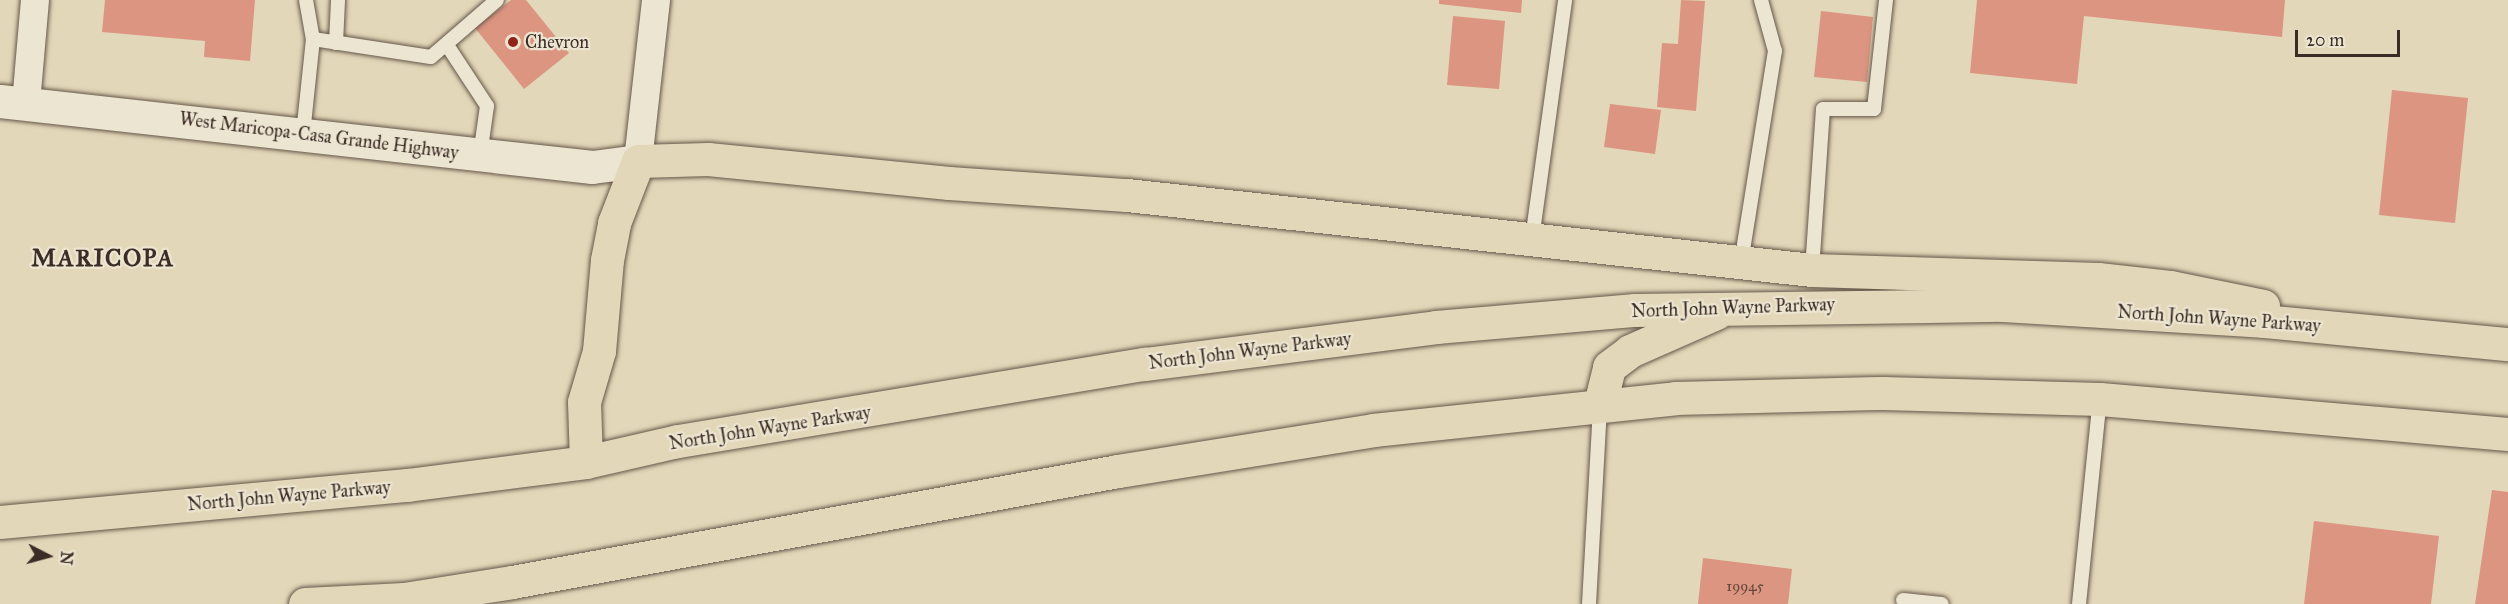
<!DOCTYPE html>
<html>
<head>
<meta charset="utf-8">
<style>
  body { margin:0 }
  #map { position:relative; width:2508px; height:604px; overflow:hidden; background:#e2d7b8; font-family:"IM FELL Great Primer",serif }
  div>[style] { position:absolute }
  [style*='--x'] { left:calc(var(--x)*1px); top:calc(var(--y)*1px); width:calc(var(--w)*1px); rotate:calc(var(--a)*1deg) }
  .building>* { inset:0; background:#dc9581 }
  .roads { filter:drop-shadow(0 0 2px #65574a) drop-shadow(0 0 2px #65574a) }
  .lane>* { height:14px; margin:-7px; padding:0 7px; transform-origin:7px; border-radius:7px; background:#ece5d1 }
  .street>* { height:28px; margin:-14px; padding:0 14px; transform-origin:14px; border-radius:14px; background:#ece5d1 }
  .secondary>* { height:33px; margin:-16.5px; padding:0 16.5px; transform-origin:16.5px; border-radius:16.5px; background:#ece5d1 }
  .highway>* { height:33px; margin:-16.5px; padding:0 16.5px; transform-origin:16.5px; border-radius:16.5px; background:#e2d7b8 }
  .dots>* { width:16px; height:16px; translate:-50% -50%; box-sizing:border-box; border:3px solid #ece5d1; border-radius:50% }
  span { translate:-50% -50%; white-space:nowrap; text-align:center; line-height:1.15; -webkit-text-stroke:4.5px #ece5d1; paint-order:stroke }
  .number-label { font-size:15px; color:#63463c }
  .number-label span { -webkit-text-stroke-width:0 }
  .poi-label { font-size:18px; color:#3b2c25 }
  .left { translate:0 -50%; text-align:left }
  .street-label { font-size:18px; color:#3b2c25 }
  .district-label { font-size:24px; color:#3b2c25; font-weight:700; letter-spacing:1.5px }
  .north { position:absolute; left:18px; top:526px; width:60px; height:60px; -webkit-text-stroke:4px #ece5d1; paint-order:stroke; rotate:96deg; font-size:16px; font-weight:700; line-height:24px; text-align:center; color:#3b2c25 }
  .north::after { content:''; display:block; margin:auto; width:21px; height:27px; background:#3b2c25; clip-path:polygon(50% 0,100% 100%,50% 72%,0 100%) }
  .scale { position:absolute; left:2295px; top:30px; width:105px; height:27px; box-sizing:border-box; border:3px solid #3b2c25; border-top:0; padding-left:8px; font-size:18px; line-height:21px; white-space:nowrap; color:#3b2c25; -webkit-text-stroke:4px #ece5d1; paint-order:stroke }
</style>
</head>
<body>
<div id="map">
  <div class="building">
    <i style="clip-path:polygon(105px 0,255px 0,250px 61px,204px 57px,205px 41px,102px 32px)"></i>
    <i style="clip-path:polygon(511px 0,526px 0,569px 53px,524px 89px,475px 28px)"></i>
    <i style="clip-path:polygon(1439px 0,1522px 0,1521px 13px,1439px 4px)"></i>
    <i style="clip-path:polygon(1681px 0,1705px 1px,1696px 111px,1657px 107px,1662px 43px,1678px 44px)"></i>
    <i style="clip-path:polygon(1977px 0,2285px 0,2282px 37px,2084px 16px,2077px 84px,1970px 73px)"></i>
    <i style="clip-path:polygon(1821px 11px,1873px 17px,1867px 82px,1814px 77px)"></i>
    <i style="clip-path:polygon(1453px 16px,1505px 21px,1499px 89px,1447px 85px)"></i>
    <i style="clip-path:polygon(2392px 90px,2468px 98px,2455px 223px,2379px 215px)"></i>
    <i style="clip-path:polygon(1610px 104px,1661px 110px,1655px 154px,1604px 147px)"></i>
    <i style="clip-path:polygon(2492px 490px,2508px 492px,2508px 604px,2475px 604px)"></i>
    <i style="clip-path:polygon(2314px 521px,2439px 536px,2431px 604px,2304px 604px)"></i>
    <i style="clip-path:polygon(1703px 558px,1792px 569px,1788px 604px,1698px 604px)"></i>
  </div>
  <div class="roads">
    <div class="lane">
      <i style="--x:306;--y:0;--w:40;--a:80"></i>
      <i style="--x:336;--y:43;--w:43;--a:-87.3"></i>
      <i style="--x:447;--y:45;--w:73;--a:56.7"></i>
      <i style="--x:487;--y:106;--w:49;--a:98.1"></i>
      <i style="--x:303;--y:134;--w:96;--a:-84"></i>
      <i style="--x:313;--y:39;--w:119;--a:8.7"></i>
      <i style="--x:431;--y:57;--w:87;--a:-40.8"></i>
      <i style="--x:1532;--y:239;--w:241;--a:-82.1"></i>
      <i style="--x:1741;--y:263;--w:215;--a:-80.9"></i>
      <i style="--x:1775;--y:51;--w:53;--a:-105.4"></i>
      <i style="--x:1812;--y:270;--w:161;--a:-86.1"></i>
      <i style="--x:1823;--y:109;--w:51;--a:0"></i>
      <i style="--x:1874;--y:109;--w:110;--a:-83.7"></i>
      <i style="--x:1903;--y:600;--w:39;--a:6"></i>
      <i style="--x:1589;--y:604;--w:199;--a:-86.8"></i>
      <i style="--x:2079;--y:604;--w:206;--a:-84.2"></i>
    </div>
    <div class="street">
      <i style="--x:26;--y:103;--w:103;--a:-85"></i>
      <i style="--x:638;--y:161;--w:162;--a:-83.6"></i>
    </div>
    <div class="secondary">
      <i style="--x:0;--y:101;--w:596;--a:6.36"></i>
      <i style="--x:592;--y:167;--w:46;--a:-7.4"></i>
    </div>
    <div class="highway">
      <i style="--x:1600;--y:404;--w:38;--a:-76"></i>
      <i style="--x:1609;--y:367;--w:26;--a:-37"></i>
      <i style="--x:1630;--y:351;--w:94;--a:-23.8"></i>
      <i style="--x:586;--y:462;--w:60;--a:-91.9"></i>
      <i style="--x:584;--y:402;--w:53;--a:-73.6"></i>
      <i style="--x:599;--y:351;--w:91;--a:-85"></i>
      <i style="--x:607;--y:260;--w:38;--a:-79"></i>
      <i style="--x:614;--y:223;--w:66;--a:-68.8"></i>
      <i style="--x:638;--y:161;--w:70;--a:-1.6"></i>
      <i style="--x:708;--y:159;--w:242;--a:5.7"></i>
      <i style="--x:949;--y:183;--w:178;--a:3.9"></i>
      <i style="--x:1127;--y:195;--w:689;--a:6.25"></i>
      <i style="--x:1812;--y:270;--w:286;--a:1.8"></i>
      <i style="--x:2098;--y:279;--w:72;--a:6.3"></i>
      <i style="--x:2170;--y:287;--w:95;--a:11.5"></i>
      <i style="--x:0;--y:522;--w:409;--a:-5.2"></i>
      <i style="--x:407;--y:485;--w:180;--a:-7.3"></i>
      <i style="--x:586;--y:462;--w:94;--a:-12.9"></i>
      <i style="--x:678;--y:441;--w:473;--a:-9.4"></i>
      <i style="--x:1145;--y:364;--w:293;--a:-7.2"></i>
      <i style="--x:1436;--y:327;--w:200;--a:-4.9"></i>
      <i style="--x:1635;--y:310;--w:368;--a:-0.8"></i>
      <i style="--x:2003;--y:305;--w:260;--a:3.5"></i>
      <i style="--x:2263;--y:321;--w:246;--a:5.4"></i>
      <i style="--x:305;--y:604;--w:99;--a:-2.9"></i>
      <i style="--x:404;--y:599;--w:109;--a:-8.9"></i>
      <i style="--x:512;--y:582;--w:616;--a:-10.38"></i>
      <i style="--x:1118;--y:471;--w:258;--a:-9.1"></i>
      <i style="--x:1373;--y:430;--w:304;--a:-6"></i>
      <i style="--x:1675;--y:398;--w:208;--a:-1.4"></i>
      <i style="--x:1883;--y:393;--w:217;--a:1.6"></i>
      <i style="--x:2100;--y:399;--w:409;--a:4.9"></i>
    </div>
  </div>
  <div class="dots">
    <i style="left:513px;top:42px;background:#8f2418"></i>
  </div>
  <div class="number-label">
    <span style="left:1745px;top:587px">19945</span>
  </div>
  <div class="poi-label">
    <span class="left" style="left:525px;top:42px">Chevron</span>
  </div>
  <div class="street-label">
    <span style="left:319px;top:136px;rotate:7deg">West Maricopa-Casa Grande Highway</span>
    <span style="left:1733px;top:308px;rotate:-2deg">North John Wayne Parkway</span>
    <span style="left:2219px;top:319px;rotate:4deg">North John Wayne Parkway</span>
    <span style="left:1250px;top:351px;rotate:-7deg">North John Wayne Parkway</span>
    <span style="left:770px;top:428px;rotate:-9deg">North John Wayne Parkway</span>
    <span style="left:289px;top:496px;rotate:-5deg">North John Wayne Parkway</span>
  </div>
  <div class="district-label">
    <span style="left:103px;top:259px">MARICOPA</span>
  </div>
  <div class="north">N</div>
  <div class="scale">20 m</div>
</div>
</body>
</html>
